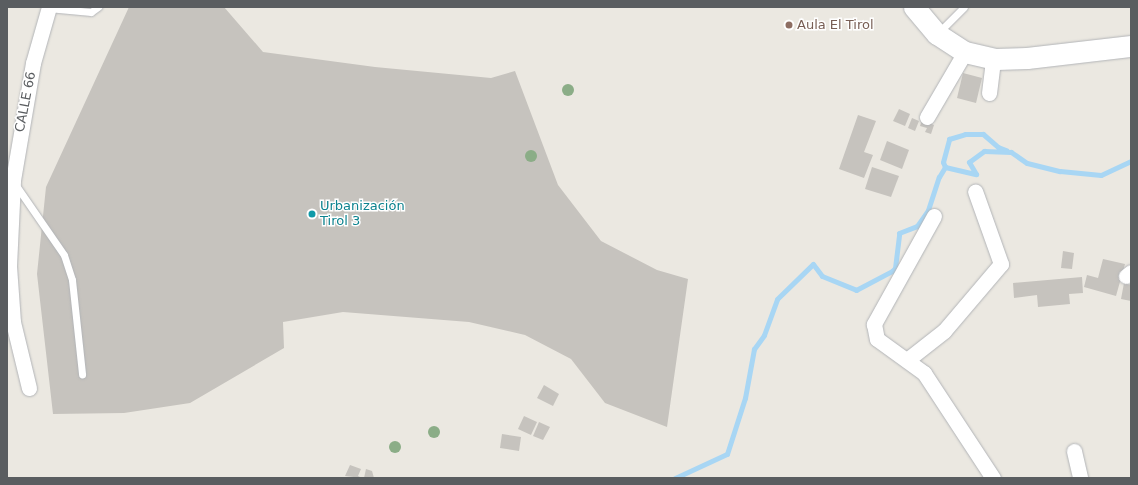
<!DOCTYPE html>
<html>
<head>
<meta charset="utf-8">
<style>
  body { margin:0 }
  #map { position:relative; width:1138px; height:485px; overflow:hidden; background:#ebe8e1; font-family:"DejaVu Sans",sans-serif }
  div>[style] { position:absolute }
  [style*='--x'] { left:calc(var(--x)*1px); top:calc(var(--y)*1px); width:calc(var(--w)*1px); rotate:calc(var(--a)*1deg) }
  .stream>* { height:5px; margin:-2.5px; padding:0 2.5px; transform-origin:2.5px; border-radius:2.5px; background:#a8d6f4 }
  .building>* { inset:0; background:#c6c3be }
  .roads { filter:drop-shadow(0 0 1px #b2b4b7) drop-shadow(0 0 1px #b2b4b7) }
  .service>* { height:7px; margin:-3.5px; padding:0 3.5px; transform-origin:3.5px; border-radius:3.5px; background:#fff }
  .minor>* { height:15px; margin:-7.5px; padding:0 7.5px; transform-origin:7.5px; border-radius:7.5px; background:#fff }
  .secondary>* { height:21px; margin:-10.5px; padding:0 10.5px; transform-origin:10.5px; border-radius:10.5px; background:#fff }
  .trees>* { width:12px; height:12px; margin:-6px; border-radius:50%; background:#8bad87 }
  .dots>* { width:11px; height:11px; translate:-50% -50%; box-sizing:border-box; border:2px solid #fff; border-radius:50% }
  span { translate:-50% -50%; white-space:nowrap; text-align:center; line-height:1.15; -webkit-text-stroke:3px #fff; paint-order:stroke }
  .education-label { font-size:13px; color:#785e54 }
  .left { translate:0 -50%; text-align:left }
  .street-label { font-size:13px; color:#5a5d60 }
  .culture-label { font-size:13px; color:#0d838f }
  .frame { position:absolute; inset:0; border:8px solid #5a5d60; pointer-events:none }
</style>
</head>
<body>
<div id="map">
  <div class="stream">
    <i style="--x:945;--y:167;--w:5;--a:-112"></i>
    <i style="--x:943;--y:162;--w:24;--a:-75"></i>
    <i style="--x:949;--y:139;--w:17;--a:-17"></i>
    <i style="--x:965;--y:134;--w:18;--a:0"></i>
    <i style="--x:983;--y:134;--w:20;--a:41"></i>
    <i style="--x:998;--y:147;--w:9;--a:21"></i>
    <i style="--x:675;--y:478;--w:57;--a:-24.8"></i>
    <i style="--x:727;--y:454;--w:59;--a:-72.2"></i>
    <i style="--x:745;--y:398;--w:50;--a:-79.6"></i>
    <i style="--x:754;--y:349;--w:17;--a:-54"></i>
    <i style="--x:764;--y:335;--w:38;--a:-70"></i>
    <i style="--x:777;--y:299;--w:50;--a:-44.2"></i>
    <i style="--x:813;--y:264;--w:15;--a:53"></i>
    <i style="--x:822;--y:276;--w:37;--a:22"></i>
    <i style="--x:856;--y:290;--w:41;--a:-27.8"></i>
    <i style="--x:892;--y:271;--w:4;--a:-45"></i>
    <i style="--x:895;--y:268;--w:35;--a:-83"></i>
    <i style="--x:899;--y:233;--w:19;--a:-21"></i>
    <i style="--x:917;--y:226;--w:19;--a:-55"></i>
    <i style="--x:928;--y:210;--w:35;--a:-72"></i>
    <i style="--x:939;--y:177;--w:12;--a:-59"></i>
    <i style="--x:945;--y:167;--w:32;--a:13"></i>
    <i style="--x:976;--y:174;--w:14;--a:-120"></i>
    <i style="--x:969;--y:162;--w:19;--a:-36"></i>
    <i style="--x:984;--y:151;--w:27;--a:2"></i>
    <i style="--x:1011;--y:152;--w:19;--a:35"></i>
    <i style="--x:1027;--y:163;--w:34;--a:14"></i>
    <i style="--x:1060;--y:171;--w:41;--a:5.6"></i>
    <i style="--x:1101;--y:175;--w:33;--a:-25"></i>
  </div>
  <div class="building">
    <i style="clip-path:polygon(129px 7px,224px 7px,263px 52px,375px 67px,491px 78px,515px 71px,558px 185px,601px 241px,657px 270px,688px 279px,667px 427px,605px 403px,571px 359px,525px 335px,469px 322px,343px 312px,283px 322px,284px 348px,190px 403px,124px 413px,53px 414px,37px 274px,46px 187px)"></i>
    <i style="clip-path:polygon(963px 73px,982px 78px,976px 103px,957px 98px)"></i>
    <i style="clip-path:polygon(899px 109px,910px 114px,905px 126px,893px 121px)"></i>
    <i style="clip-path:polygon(858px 115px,876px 121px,864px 152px,873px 155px,864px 178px,839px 169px)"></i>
    <i style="clip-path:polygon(912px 118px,919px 121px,915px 131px,908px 128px)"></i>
    <i style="clip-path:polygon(922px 120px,934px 125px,931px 134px,925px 132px,927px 128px,920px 126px)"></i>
    <i style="clip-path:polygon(887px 141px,909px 150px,902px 169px,880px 160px)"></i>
    <i style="clip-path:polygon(872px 167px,899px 176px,891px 197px,865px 189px)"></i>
    <i style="clip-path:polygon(1063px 251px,1074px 253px,1072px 269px,1061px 268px)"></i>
    <i style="clip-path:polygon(1103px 259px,1125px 264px,1116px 296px,1084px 287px,1087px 275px,1098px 278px)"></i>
    <i style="clip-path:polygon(1082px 277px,1083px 293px,1069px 294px,1070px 304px,1038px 307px,1037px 295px,1014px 298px,1013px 283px)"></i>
    <i style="clip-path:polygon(1124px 283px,1131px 285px,1131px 301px,1121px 299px)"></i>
    <i style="clip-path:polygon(544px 385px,559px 394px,553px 406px,537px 398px)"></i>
    <i style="clip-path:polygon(524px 416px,537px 422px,531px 435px,518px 429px)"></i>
    <i style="clip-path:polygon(539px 422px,550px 427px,543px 440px,533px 436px)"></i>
    <i style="clip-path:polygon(502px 434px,521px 437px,519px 451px,500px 448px)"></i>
    <i style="clip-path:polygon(350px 465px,361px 469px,358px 476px,362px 478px,345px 476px)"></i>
    <i style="clip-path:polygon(366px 469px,372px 471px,374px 478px,364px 478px)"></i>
  </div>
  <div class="roads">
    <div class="service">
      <i style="--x:48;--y:8;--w:43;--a:5.3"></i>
      <i style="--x:91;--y:12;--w:9;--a:-36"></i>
      <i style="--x:939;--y:32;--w:35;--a:-45"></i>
      <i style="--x:15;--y:184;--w:86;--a:55.4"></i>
      <i style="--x:64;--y:255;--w:26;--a:72"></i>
      <i style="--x:72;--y:280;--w:95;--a:83.9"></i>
    </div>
    <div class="minor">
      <i style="--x:989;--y:93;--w:35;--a:-83"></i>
      <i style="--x:927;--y:117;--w:75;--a:-59.7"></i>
      <i style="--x:934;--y:216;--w:124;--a:119.1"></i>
      <i style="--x:874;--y:324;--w:15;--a:79"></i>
      <i style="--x:877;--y:339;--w:58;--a:35.9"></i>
      <i style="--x:924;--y:373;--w:126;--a:56.7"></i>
      <i style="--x:1126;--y:276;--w:6;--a:-39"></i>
      <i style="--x:907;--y:360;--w:47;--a:-38.1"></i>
      <i style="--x:944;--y:331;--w:88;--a:-49.6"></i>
      <i style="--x:1001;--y:264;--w:77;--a:-109.6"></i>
      <i style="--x:29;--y:388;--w:68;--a:-103.6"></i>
      <i style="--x:13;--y:322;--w:56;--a:-94.1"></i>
      <i style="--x:9;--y:266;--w:86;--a:-87.3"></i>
      <i style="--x:13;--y:180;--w:119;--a:-80.3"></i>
      <i style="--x:33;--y:63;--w:58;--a:-74.1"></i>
      <i style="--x:1074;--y:451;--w:28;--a:77"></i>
    </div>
    <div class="secondary">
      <i style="--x:914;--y:7;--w:35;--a:50"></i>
      <i style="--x:937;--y:34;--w:33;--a:33"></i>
      <i style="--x:965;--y:52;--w:32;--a:13"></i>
      <i style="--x:996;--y:59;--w:31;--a:-2"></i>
      <i style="--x:1027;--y:58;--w:105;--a:-6.6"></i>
    </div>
  </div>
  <div class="trees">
    <i style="left:568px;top:90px"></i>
    <i style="left:531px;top:156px"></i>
    <i style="left:434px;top:432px"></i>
    <i style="left:395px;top:447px"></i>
  </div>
  <div class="dots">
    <i style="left:789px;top:25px;background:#8d6e63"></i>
    <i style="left:312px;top:214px;background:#0f9aa8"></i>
  </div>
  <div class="education-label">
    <span class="left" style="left:797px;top:25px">Aula El Tirol</span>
  </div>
  <div class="street-label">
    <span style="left:26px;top:102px;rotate:-79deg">CALLE 66</span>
  </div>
  <div class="culture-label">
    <span class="left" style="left:320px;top:214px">Urbanización<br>Tirol 3</span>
  </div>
  <div class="frame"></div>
</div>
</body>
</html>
